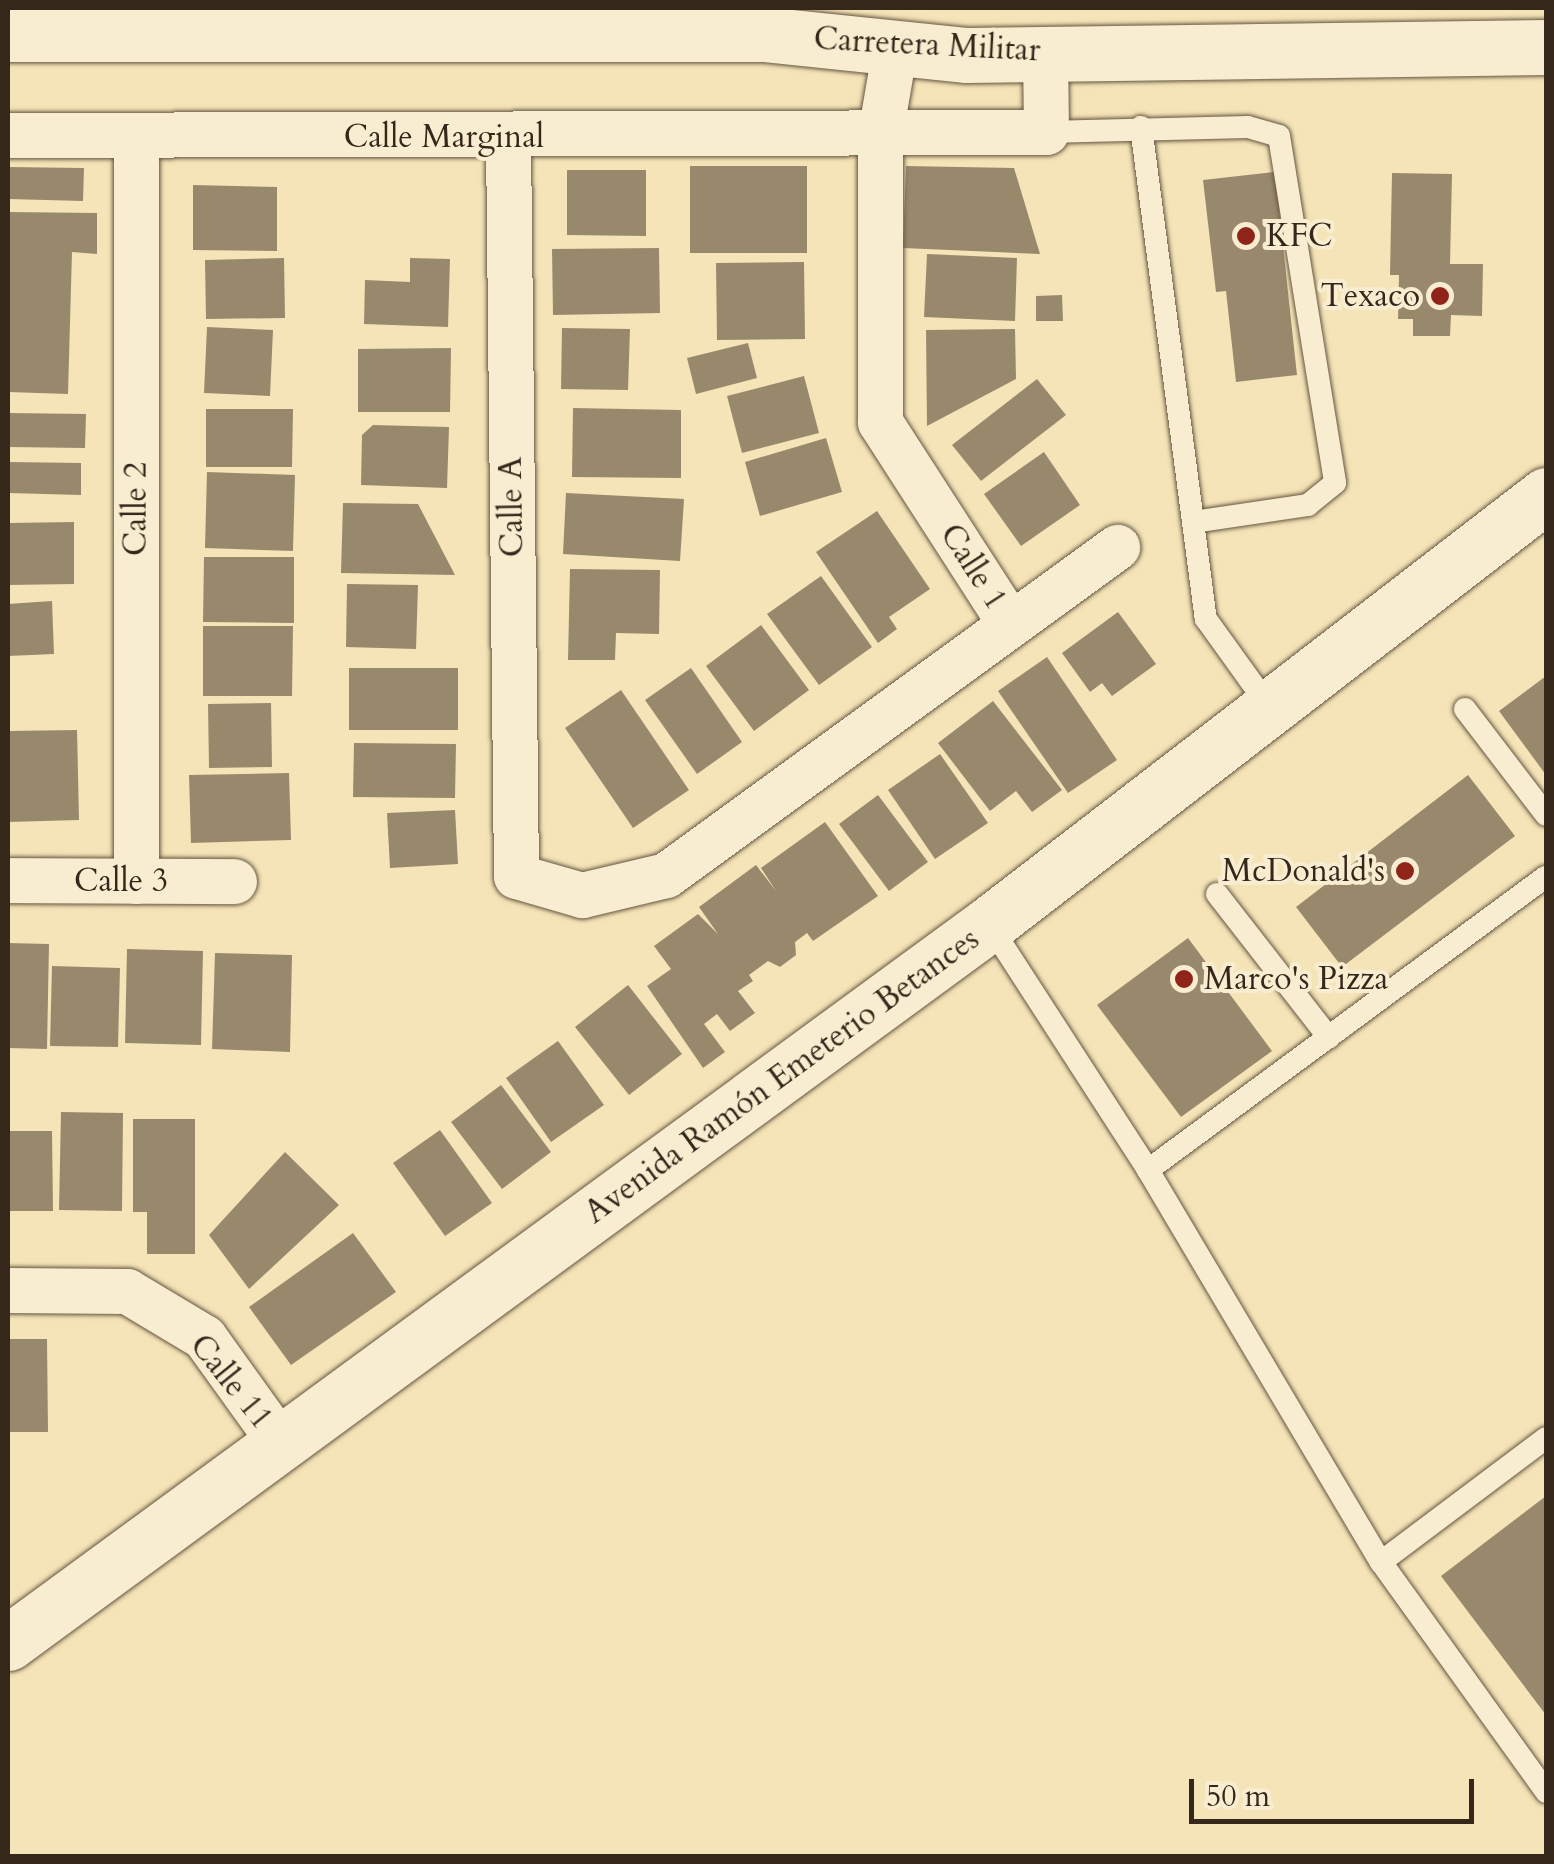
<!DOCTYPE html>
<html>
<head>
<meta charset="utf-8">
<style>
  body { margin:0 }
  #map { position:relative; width:1554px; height:1864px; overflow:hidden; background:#f5e4b7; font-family:Cardo,serif }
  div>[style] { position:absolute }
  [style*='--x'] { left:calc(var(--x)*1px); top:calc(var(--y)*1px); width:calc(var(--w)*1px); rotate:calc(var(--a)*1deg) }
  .building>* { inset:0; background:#99896c }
  .roads { filter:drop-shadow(0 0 2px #655641) drop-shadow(0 0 2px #655641) }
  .service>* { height:22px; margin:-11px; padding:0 11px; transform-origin:11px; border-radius:11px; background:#f8edd0 }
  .minor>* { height:45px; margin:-22.5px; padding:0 22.5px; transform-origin:22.5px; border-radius:22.5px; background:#f8edd0 }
  .tertiary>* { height:55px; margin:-27.5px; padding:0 27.5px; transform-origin:27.5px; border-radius:27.5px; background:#f8edd0 }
  .secondary>* { height:55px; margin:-27.5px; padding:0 27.5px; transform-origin:27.5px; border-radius:27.5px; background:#f8edd0 }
  .dots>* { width:28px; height:28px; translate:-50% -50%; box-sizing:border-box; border:5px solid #f8edd0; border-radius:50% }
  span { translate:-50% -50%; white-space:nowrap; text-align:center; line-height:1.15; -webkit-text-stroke:8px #f8edd0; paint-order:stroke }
  .street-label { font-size:32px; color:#35271a }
  .poi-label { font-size:32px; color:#35271a }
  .left { translate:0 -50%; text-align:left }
  .right { translate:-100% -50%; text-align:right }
  .frame { position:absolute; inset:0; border:10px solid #35271a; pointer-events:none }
  .scale { position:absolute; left:1189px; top:1779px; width:285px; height:45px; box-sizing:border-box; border:5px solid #35271a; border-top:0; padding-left:12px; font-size:30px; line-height:35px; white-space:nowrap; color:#35271a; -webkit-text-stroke:8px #f8edd0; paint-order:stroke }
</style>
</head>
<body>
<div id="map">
  <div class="building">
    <i style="clip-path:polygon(690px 166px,807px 166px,807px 253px,690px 253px)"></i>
    <i style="clip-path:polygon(906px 166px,1014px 168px,1040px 254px,903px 248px)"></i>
    <i style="clip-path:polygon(8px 167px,84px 168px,83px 201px,8px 199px)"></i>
    <i style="clip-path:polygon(567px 170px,646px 170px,646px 236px,567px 235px)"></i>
    <i style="clip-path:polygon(1275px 172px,1297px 375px,1236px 382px,1226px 291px,1216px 292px,1203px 180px)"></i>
    <i style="clip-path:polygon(1392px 173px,1452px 174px,1450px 264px,1483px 264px,1482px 316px,1451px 315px,1450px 336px,1413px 336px,1413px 319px,1398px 319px,1399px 275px,1390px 275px)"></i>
    <i style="clip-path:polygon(193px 185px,277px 187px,277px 251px,193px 250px)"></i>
    <i style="clip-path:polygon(8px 212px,97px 213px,97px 254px,72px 252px,68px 394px,8px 392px)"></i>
    <i style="clip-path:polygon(659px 248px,660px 313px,553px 315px,552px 249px)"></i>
    <i style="clip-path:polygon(927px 254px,1017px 258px,1015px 321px,924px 317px)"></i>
    <i style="clip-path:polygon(284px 258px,285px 318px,206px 319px,205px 260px)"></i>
    <i style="clip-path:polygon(410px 258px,450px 259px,448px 327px,364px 324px,365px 280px,410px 282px)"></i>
    <i style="clip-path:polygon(804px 262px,805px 339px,717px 340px,716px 263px)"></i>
    <i style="clip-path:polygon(1062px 295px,1063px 321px,1036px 321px,1036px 296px)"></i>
    <i style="clip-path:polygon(207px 327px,273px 330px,270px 396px,204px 393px)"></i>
    <i style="clip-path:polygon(562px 328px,630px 329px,628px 390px,561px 389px)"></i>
    <i style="clip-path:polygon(1015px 329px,1016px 379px,927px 426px,926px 330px)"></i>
    <i style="clip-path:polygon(748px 343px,757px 378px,696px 394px,687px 358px)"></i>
    <i style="clip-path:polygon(451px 348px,450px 412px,358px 412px,358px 349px)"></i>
    <i style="clip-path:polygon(804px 376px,819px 433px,742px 453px,727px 396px)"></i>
    <i style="clip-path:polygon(1037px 379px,1066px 415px,981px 481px,952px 445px)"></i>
    <i style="clip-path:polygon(573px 408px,681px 410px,681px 478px,572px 477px)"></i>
    <i style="clip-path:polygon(206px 409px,293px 409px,292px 467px,206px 467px)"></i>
    <i style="clip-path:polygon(8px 413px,86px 414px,85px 448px,8px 447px)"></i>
    <i style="clip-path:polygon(373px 425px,449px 427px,447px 488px,361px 485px,362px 435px)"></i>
    <i style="clip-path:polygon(826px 438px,842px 492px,760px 516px,745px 462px)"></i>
    <i style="clip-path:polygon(1044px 452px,1080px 505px,1021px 546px,984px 494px)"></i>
    <i style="clip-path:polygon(9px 462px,81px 463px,81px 495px,8px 493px)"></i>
    <i style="clip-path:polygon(207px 472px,295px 475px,293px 551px,205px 548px)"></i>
    <i style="clip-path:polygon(566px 493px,684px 499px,680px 561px,563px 554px)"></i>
    <i style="clip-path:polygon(343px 503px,418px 504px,455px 575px,341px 573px)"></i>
    <i style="clip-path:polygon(877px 511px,930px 589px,889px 617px,897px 629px,878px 643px,816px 552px)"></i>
    <i style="clip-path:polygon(74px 522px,74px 584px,8px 585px,8px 523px)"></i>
    <i style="clip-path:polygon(204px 557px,294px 557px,294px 623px,203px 622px)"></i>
    <i style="clip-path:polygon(570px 569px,660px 570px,659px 634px,616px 633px,615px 660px,568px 660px)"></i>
    <i style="clip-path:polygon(821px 576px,872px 647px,819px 685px,767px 614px)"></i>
    <i style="clip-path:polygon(347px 584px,418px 585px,416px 649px,346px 647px)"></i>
    <i style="clip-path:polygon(52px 601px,54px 654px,8px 656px,8px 604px)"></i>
    <i style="clip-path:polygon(1118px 612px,1156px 664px,1112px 696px,1102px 683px,1090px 692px,1062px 653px)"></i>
    <i style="clip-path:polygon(761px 625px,809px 690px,754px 731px,706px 666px)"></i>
    <i style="clip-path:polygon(203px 626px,293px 626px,292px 696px,203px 696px)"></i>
    <i style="clip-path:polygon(1047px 657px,1117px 760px,1068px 793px,998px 691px)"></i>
    <i style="clip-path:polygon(349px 668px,458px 668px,458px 730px,349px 730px)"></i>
    <i style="clip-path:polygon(691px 668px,742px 742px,697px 774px,645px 700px)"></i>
    <i style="clip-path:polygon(1546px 676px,1546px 775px,1499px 711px)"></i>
    <i style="clip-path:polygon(621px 690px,689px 790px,633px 828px,565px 728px)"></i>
    <i style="clip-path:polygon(993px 701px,1062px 790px,1032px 812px,1016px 791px,990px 811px,938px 743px)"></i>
    <i style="clip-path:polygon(271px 703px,272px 767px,209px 768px,208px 704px)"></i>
    <i style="clip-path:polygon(77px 730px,79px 820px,8px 822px,8px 731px)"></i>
    <i style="clip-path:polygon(354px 743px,456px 744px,455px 798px,353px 797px)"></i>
    <i style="clip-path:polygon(940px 754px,988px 823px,935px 859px,888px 790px)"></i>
    <i style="clip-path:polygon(289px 773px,291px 840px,191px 843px,189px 775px)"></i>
    <i style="clip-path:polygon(1468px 775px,1515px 836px,1342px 967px,1296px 907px)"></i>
    <i style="clip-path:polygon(878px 795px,928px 862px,889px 891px,839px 824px)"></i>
    <i style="clip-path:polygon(455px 810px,458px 864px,390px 868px,387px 813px)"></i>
    <i style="clip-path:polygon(825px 822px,878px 896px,813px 941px,807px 933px,795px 942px,796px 955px,780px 967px,768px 961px,749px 975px,753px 981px,738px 991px,755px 1013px,730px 1031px,717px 1014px,704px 1024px,725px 1052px,703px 1068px,647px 986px,671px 969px,654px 946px,698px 914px,718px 934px,699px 907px,756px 865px,776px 891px,761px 868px)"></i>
    <i style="clip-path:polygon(1188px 938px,1272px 1051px,1181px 1117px,1097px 1005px)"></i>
    <i style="clip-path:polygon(8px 943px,49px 944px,47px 1049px,8px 1048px)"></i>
    <i style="clip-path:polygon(127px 949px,203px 951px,201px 1045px,125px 1043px)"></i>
    <i style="clip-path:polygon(215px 953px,292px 955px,290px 1052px,212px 1049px)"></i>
    <i style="clip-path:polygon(52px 966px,120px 968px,118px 1047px,50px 1046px)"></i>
    <i style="clip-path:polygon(628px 985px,682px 1054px,629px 1095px,575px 1027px)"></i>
    <i style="clip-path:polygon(558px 1041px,604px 1105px,551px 1142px,506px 1078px)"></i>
    <i style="clip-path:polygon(501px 1085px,551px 1152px,502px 1189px,451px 1122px)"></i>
    <i style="clip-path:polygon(61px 1112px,123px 1113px,122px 1211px,59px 1210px)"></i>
    <i style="clip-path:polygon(133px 1119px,195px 1119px,195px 1254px,147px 1254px,147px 1212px,133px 1212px)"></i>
    <i style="clip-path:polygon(440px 1130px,492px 1203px,445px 1236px,393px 1163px)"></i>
    <i style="clip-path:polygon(8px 1131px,52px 1131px,53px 1211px,8px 1211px)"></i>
    <i style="clip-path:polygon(285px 1152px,339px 1205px,249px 1289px,209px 1235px)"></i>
    <i style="clip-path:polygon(353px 1233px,396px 1292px,291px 1365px,249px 1307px)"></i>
    <i style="clip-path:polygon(8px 1339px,47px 1339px,48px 1432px,8px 1432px)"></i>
    <i style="clip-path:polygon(1546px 1496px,1546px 1715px,1441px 1576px)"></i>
  </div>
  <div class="roads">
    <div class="service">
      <i style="--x:1141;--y:127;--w:496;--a:82.5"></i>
      <i style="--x:1206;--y:619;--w:110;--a:54.3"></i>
      <i style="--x:1046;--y:132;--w:202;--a:-1.4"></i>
      <i style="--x:1248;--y:127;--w:32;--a:16"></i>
      <i style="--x:1279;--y:136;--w:351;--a:80.8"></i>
      <i style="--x:1335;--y:483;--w:35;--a:141"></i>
      <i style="--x:1308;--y:505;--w:116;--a:171.6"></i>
      <i style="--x:1465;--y:709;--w:133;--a:52.6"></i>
      <i style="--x:1217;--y:894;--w:182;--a:52.1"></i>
      <i style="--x:989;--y:924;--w:293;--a:57.1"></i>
      <i style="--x:1148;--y:1170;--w:456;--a:59.3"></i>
      <i style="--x:1381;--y:1562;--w:206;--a:-36.9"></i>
      <i style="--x:1148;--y:1170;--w:494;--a:-36.4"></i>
      <i style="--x:1381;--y:1562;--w:283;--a:54.3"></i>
    </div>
    <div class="minor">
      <i style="--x:895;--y:47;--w:88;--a:99.8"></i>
      <i style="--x:880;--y:134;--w:288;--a:90"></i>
      <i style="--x:880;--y:422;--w:240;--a:57.2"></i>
      <i style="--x:8;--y:135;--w:1038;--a:-0.17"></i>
      <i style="--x:1046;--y:132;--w:79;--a:-90.7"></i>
      <i style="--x:508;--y:138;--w:738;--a:89.38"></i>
      <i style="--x:516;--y:876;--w:69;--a:16.1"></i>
      <i style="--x:582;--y:895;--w:86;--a:-13.4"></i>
      <i style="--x:666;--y:875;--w:558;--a:-36.03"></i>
      <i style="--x:8;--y:880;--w:226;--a:0.3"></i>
      <i style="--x:136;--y:881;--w:744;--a:-90"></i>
      <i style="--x:8;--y:1290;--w:119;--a:0.5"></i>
      <i style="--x:127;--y:1291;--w:90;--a:30.9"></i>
      <i style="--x:204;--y:1337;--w:132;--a:54.3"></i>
    </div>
    <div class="tertiary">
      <i style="--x:8;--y:1643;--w:1216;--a:-36.24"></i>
      <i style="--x:989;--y:924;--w:703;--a:-37.6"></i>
    </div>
    <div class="secondary">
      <i style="--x:8;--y:34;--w:755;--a:0"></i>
      <i style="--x:763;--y:34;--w:205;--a:5.9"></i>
      <i style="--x:967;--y:55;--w:579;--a:-0.79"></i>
    </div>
  </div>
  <div class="dots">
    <i style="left:1246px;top:236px;background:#8f2418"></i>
    <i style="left:1440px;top:296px;background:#8f2418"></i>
    <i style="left:1405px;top:871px;background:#8f2418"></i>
    <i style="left:1184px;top:979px;background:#8f2418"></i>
  </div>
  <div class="street-label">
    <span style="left:927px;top:45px;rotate:3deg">Carretera Militar</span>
    <span style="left:444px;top:137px">Calle Marginal</span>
    <span style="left:512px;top:507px;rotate:-91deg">Calle A</span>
    <span style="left:136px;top:509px;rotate:-90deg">Calle 2</span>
    <span style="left:973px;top:567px;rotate:57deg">Calle 1</span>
    <span style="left:121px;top:881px">Calle 3</span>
    <span style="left:782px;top:1076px;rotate:-36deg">Avenida Ramón Emeterio Betances</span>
    <span style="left:231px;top:1382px;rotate:51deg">Calle 11</span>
  </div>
  <div class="poi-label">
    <span class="left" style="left:1266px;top:236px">KFC</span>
    <span class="right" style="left:1420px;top:296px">Texaco</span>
    <span class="right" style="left:1385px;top:871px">McDonald's</span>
    <span class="left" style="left:1204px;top:979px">Marco's Pizza</span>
  </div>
  <div class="frame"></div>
  <div class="scale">50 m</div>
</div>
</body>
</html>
